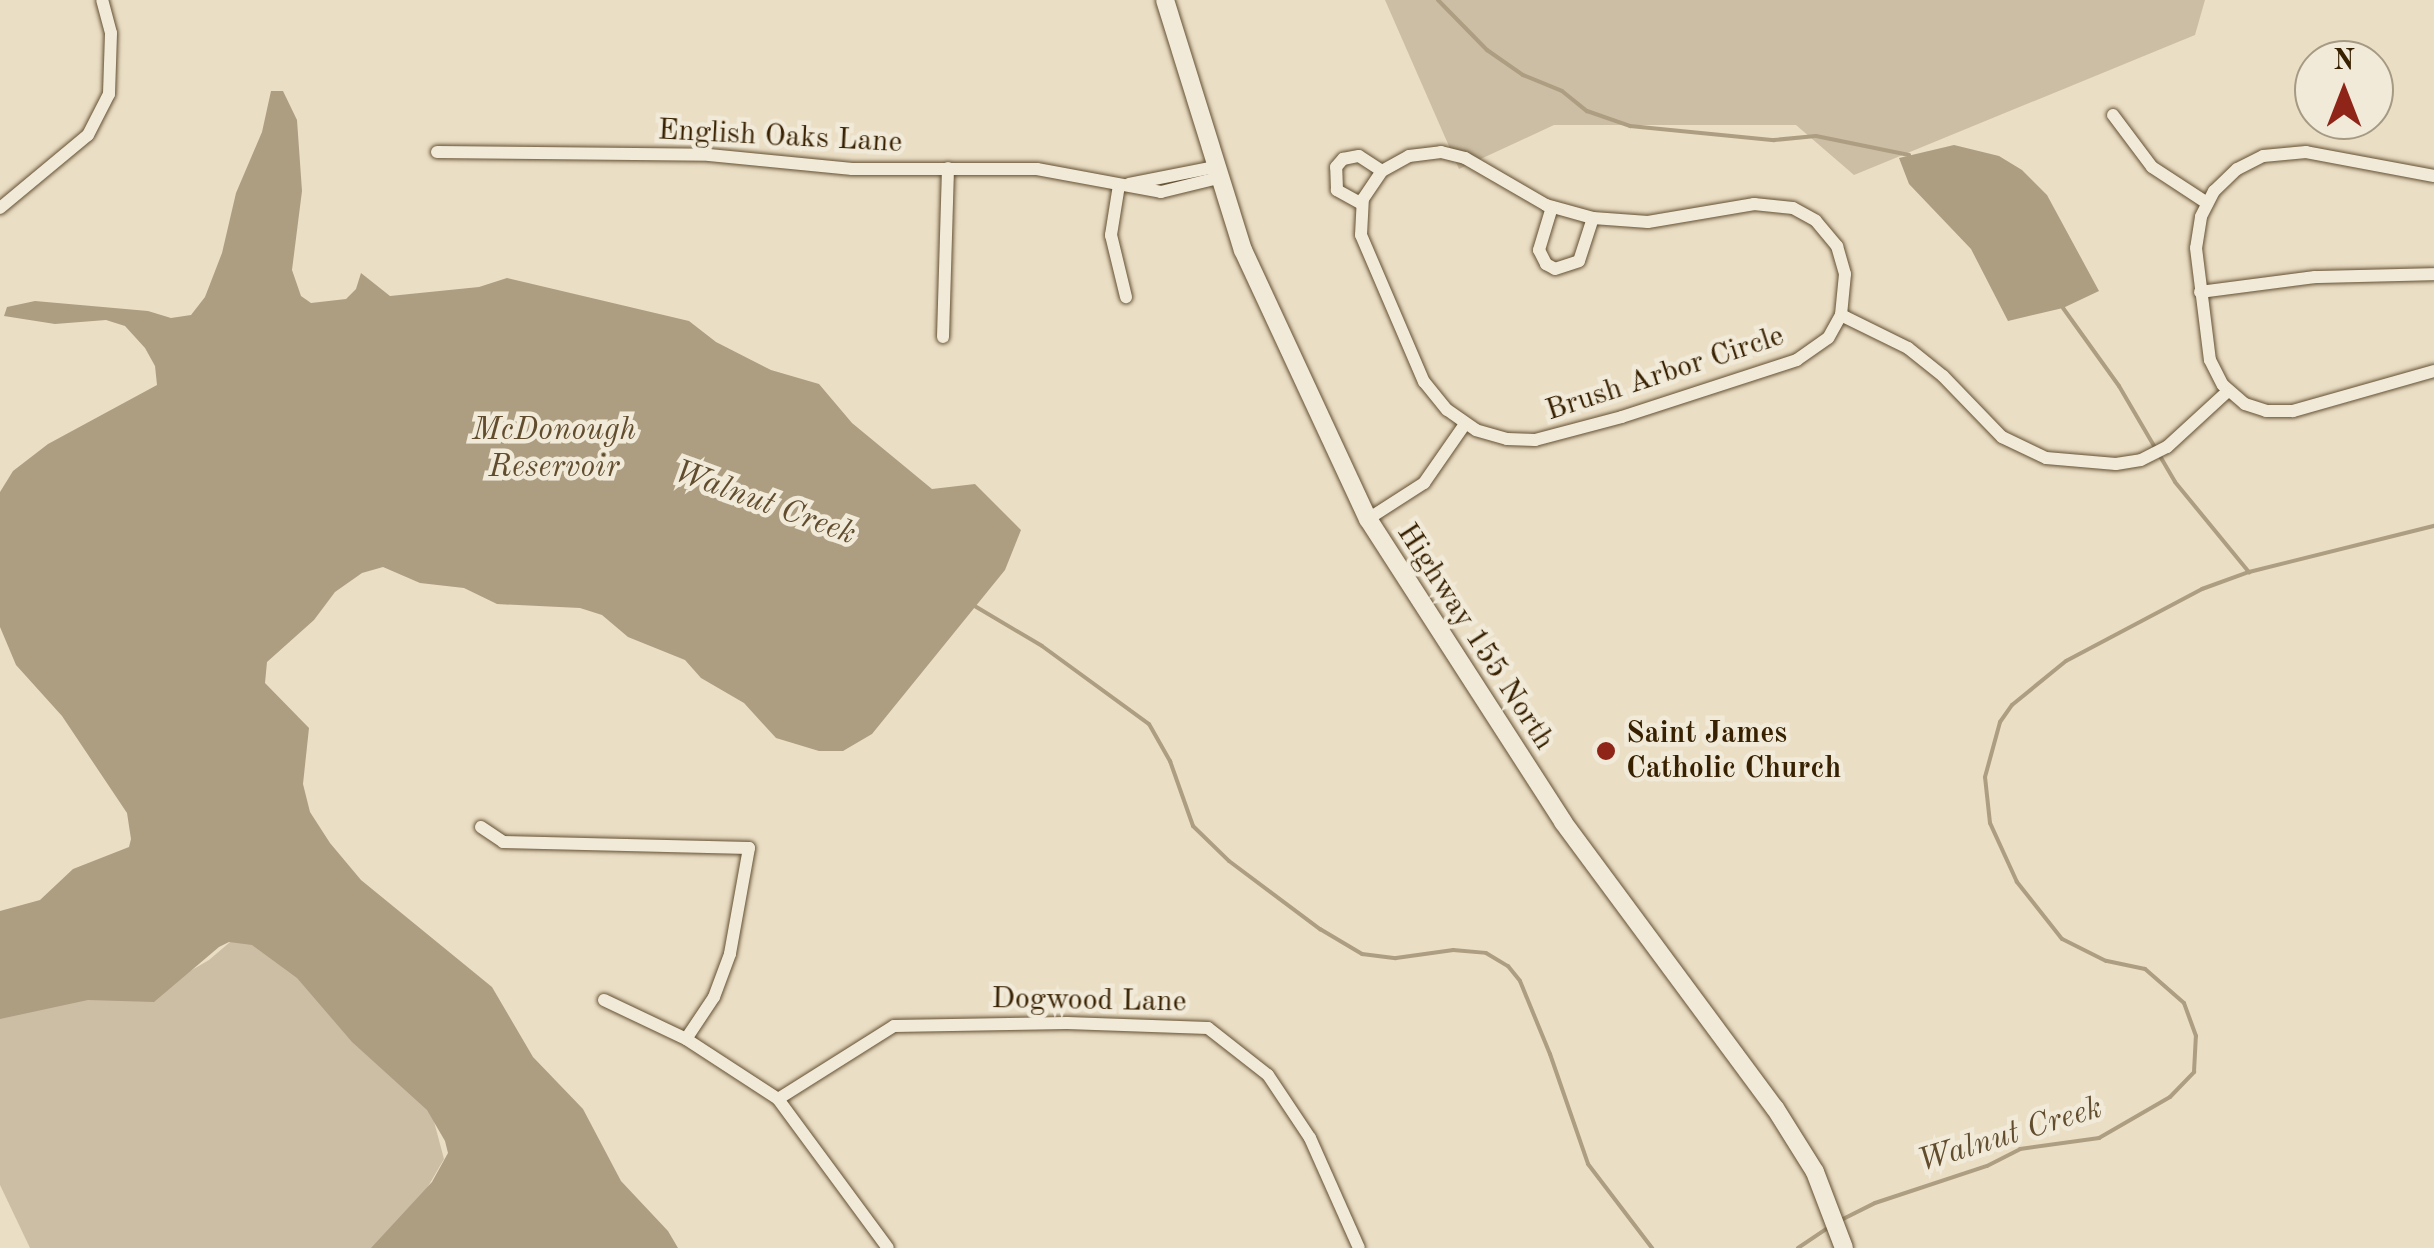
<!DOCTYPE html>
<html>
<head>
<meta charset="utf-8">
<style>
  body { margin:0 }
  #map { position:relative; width:2434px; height:1248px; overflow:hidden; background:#eadec5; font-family:"Old Standard TT",serif }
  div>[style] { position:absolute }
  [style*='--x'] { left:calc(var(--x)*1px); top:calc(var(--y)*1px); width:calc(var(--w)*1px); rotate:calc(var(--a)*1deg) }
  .green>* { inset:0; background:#ccbea4 }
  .water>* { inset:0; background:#ad9e82 }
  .stream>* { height:4px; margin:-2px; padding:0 2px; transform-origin:2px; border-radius:2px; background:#ad9e82 }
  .roads { filter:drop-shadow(0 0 2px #645032) drop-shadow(0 0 2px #645032) }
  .street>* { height:12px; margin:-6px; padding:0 6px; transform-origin:6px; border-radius:6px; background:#f1ead9 }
  .secondary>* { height:18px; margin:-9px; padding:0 9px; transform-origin:9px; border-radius:9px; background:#f1ead9 }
  .dots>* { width:28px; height:28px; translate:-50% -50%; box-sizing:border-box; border:5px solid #f1ead9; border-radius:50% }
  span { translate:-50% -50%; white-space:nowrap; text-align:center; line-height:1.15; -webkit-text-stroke:9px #f1ead9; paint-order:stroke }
  .street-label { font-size:30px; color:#382101 }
  .poi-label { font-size:30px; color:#382101; font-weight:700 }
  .left { translate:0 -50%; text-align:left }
  .water-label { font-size:32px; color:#614d2e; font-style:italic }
  .north { position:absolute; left:2294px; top:40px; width:100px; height:100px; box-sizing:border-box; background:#f1ead9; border:2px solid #a79a83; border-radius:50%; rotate:0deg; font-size:28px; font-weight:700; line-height:40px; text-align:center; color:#382101 }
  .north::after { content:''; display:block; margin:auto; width:35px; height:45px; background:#8f2418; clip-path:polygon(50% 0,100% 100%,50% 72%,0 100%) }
</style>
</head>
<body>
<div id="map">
  <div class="green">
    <i style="clip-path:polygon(1385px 0,2205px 0,2195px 35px,1854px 175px,1796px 125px,1554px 125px,1459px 169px)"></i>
    <i style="clip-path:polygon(250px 925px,424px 1084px,444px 1159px,412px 1214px,377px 1248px,30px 1248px,0 1185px,0 1013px,161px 988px,209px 960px)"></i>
  </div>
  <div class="water">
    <i style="clip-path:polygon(271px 91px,283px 91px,297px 120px,302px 191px,292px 270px,301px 296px,311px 303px,346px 299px,356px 289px,361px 273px,390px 296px,479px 287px,507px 278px,689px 321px,716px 342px,771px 370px,819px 384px,852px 423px,932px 489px,975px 484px,1021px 530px,1005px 570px,872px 734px,843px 751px,819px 751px,776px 738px,744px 703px,701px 678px,685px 660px,628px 637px,602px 615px,580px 608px,497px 604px,464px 588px,420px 583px,383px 567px,362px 573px,335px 592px,314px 620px,267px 662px,265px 683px,309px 728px,303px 784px,310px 812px,330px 843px,361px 880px,492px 987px,533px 1057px,583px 1109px,621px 1181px,668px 1231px,678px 1248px,371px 1248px,432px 1182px,448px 1153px,445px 1141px,427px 1110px,352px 1042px,297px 978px,252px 945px,229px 942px,219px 947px,154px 1002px,88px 1000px,0 1019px,0 911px,40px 900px,73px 869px,129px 847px,131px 839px,127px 813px,62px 716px,16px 665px,0 627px,0 492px,13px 471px,48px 444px,157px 385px,155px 366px,145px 348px,125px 326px,106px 320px,55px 324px,4px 316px,7px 307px,35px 301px,148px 311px,171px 318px,191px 315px,205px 297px,222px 253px,236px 193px,262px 132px)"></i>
    <i style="clip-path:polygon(1954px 145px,1999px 156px,2022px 170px,2047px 195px,2099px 291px,2063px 308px,2008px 321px,1971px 249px,1909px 184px,1899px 158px)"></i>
  </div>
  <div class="stream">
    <i style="--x:1438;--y:0;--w:70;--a:45.6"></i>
    <i style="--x:1487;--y:50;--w:44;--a:34.8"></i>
    <i style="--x:1523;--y:75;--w:42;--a:22.3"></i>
    <i style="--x:1562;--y:91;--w:32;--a:39"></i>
    <i style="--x:1587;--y:111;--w:46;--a:19.2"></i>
    <i style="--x:1630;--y:126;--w:145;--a:5.6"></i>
    <i style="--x:1774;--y:140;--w:42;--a:-5.4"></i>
    <i style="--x:1816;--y:136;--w:95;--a:11.5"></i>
    <i style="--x:2063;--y:308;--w:96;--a:54.3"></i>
    <i style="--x:2119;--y:386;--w:111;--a:59.7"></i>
    <i style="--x:2175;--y:482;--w:117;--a:50.6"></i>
    <i style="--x:973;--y:605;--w:80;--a:30.7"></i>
    <i style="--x:1042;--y:646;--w:132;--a:36.1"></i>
    <i style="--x:1149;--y:724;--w:43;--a:60.4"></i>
    <i style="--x:1170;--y:761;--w:69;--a:70.5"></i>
    <i style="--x:1193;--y:826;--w:50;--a:44.2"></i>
    <i style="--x:1229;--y:861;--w:114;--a:36.8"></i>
    <i style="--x:1320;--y:929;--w:49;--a:30.8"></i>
    <i style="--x:1362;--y:954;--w:34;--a:7"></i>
    <i style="--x:1396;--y:958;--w:58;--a:-8"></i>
    <i style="--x:1453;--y:950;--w:33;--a:5"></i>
    <i style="--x:1486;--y:953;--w:26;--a:31"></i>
    <i style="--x:1508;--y:966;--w:19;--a:51"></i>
    <i style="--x:1520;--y:981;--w:79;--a:67.7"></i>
    <i style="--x:1550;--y:1054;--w:116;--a:70.9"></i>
    <i style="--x:1588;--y:1164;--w:106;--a:52.7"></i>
    <i style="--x:1839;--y:1221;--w:40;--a:-26.6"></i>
    <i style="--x:1875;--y:1203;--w:118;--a:-18.3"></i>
    <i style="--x:1987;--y:1166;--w:37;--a:-27"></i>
    <i style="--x:2020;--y:1149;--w:80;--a:-7.9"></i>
    <i style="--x:2099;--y:1138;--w:82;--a:-30"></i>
    <i style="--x:2170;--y:1097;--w:35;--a:-46"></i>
    <i style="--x:2194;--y:1072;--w:36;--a:-87"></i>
    <i style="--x:2196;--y:1036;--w:35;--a:-110"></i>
    <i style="--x:2184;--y:1003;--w:52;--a:-138.9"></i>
    <i style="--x:2145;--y:969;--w:40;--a:-168"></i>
    <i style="--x:2106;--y:961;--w:49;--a:-153.4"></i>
    <i style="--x:2062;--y:939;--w:73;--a:-128.3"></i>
    <i style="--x:2017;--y:882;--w:65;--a:-114.6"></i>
    <i style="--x:1990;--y:823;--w:46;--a:-96.2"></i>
    <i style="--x:1985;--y:777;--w:57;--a:-74.7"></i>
    <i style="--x:2000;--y:722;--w:21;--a:-55"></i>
    <i style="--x:2012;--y:705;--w:70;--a:-39.2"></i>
    <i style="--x:2066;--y:661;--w:154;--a:-27.9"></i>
    <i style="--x:2202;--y:589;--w:50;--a:-19.9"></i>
    <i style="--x:2249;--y:572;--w:191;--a:-14"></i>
    <i style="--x:1798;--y:1248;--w:40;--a:-34"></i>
  </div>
  <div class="roads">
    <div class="street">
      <i style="--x:2113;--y:115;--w:65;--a:53.1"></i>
      <i style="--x:2152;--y:167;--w:66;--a:33.2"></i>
      <i style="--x:437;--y:152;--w:272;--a:0.6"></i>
      <i style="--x:709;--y:155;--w:144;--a:5.6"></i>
      <i style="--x:852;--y:169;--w:185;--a:0"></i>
      <i style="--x:1037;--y:169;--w:126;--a:10.5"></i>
      <i style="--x:1161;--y:192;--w:59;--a:-13.8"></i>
      <i style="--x:1441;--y:152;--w:25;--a:14"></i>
      <i style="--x:1465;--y:158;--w:94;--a:30.1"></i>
      <i style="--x:1546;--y:205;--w:49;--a:15.5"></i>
      <i style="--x:1593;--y:218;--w:55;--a:4.2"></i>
      <i style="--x:1648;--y:222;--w:108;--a:-9.6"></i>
      <i style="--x:1754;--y:204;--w:39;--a:6"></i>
      <i style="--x:1793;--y:208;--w:26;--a:29"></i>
      <i style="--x:1816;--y:221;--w:33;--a:50"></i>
      <i style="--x:1837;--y:246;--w:29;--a:74"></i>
      <i style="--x:1845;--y:274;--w:41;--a:95.6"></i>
      <i style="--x:1841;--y:315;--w:26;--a:119"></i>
      <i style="--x:1828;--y:338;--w:38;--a:145"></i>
      <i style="--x:1797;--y:360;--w:184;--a:162"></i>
      <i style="--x:1622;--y:417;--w:90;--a:165.2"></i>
      <i style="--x:1535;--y:440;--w:28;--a:-178"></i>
      <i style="--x:1507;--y:439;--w:32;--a:-164"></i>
      <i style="--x:1476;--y:430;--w:35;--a:-145"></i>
      <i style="--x:1447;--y:410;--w:36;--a:-129"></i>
      <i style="--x:1424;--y:382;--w:160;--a:-113.2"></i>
      <i style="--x:1361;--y:235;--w:36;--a:-87"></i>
      <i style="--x:1363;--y:199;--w:34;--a:-56"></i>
      <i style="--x:1382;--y:171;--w:31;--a:-29"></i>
      <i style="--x:1409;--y:156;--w:32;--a:-7"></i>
      <i style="--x:2434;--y:176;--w:130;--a:-169.4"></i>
      <i style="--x:2306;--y:152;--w:43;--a:174.7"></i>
      <i style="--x:2263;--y:156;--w:29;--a:153"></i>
      <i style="--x:2237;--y:169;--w:32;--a:136"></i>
      <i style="--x:2214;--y:191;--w:29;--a:117"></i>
      <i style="--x:2201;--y:217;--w:31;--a:99"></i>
      <i style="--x:2196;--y:248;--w:113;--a:82.9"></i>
      <i style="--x:2210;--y:360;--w:28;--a:63"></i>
      <i style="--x:2223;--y:385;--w:29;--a:41"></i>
      <i style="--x:2245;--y:404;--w:22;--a:18"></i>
      <i style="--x:2266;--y:411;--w:27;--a:0"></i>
      <i style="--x:2293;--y:411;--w:147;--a:-15.8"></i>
      <i style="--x:1129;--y:184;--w:88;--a:-11.2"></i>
      <i style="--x:1119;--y:185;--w:51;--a:99.1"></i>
      <i style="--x:1111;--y:235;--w:64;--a:76.4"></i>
      <i style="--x:1362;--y:204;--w:29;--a:-151"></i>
      <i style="--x:1337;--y:190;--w:23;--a:-92"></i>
      <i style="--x:1336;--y:167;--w:11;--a:-49"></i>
      <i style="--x:1343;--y:159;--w:16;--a:-11"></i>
      <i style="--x:1359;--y:156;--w:27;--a:33"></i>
      <i style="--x:1552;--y:207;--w:45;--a:106.8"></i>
      <i style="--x:1539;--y:250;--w:16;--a:63"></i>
      <i style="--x:1546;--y:264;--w:10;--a:29"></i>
      <i style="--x:1555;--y:269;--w:25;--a:-18"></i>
      <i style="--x:1579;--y:261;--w:45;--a:-72"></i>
      <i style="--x:0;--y:208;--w:114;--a:-39.7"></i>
      <i style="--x:88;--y:135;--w:46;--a:-62.9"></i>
      <i style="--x:109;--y:94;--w:61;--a:-88.1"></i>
      <i style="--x:111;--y:33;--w:34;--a:-105"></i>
      <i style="--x:2200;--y:292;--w:116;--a:-7.4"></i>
      <i style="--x:2315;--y:277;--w:119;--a:-1.4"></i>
      <i style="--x:1841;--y:315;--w:75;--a:26.2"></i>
      <i style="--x:1908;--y:348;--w:45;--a:38.7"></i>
      <i style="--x:1943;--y:376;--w:85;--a:46"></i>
      <i style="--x:2002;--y:437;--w:49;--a:25.5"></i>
      <i style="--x:2046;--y:458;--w:70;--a:4.9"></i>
      <i style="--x:2116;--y:464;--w:25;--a:-9"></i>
      <i style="--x:2141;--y:460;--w:29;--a:-27"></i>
      <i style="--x:2167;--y:447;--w:83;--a:-42.6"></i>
      <i style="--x:943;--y:337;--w:169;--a:-88.3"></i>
      <i style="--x:1368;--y:519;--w:67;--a:-32.7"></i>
      <i style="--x:1424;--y:483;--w:72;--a:-55.2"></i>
      <i style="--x:481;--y:827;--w:27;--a:34"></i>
      <i style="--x:503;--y:842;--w:246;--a:1.4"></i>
      <i style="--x:749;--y:848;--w:108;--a:100.2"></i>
      <i style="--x:730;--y:954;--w:46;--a:110.4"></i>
      <i style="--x:714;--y:997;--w:50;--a:123.7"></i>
      <i style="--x:604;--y:1000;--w:91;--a:25.4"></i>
      <i style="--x:686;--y:1039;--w:110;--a:33.1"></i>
      <i style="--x:778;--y:1099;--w:185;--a:53.6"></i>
      <i style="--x:778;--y:1099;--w:137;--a:-32.2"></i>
      <i style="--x:894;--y:1026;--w:173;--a:-1"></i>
      <i style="--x:1067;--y:1023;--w:141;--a:2"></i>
      <i style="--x:1208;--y:1028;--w:76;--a:38.1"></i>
      <i style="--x:1268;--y:1075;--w:76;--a:56.3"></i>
      <i style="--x:1310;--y:1138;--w:120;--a:66"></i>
    </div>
    <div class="secondary">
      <i style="--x:1165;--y:0;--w:262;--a:72.7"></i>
      <i style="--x:1243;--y:250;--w:297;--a:65.1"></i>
      <i style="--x:1368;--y:519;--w:360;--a:57.2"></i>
      <i style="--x:1563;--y:822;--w:356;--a:53.5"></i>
      <i style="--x:1775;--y:1108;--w:75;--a:58"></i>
      <i style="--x:1815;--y:1172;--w:81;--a:69.1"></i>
    </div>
  </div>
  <div class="dots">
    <i style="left:1606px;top:751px;background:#8f2418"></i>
  </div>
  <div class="street-label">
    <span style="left:780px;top:137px;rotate:3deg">English Oaks Lane</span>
    <span style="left:1665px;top:374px;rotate:-18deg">Brush Arbor Circle</span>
    <span style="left:1475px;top:637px;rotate:57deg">Highway 155 North</span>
    <span style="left:1089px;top:1001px;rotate:1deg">Dogwood Lane</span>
  </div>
  <div class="poi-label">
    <span class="left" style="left:1626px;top:751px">Saint James<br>Catholic Church</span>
  </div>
  <div class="water-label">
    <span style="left:554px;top:450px">McDonough<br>Reservoir</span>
    <span style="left:764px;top:504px;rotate:20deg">Walnut Creek</span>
    <span style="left:2010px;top:1136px;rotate:-17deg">Walnut Creek</span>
  </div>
  <div class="north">N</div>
</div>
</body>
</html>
